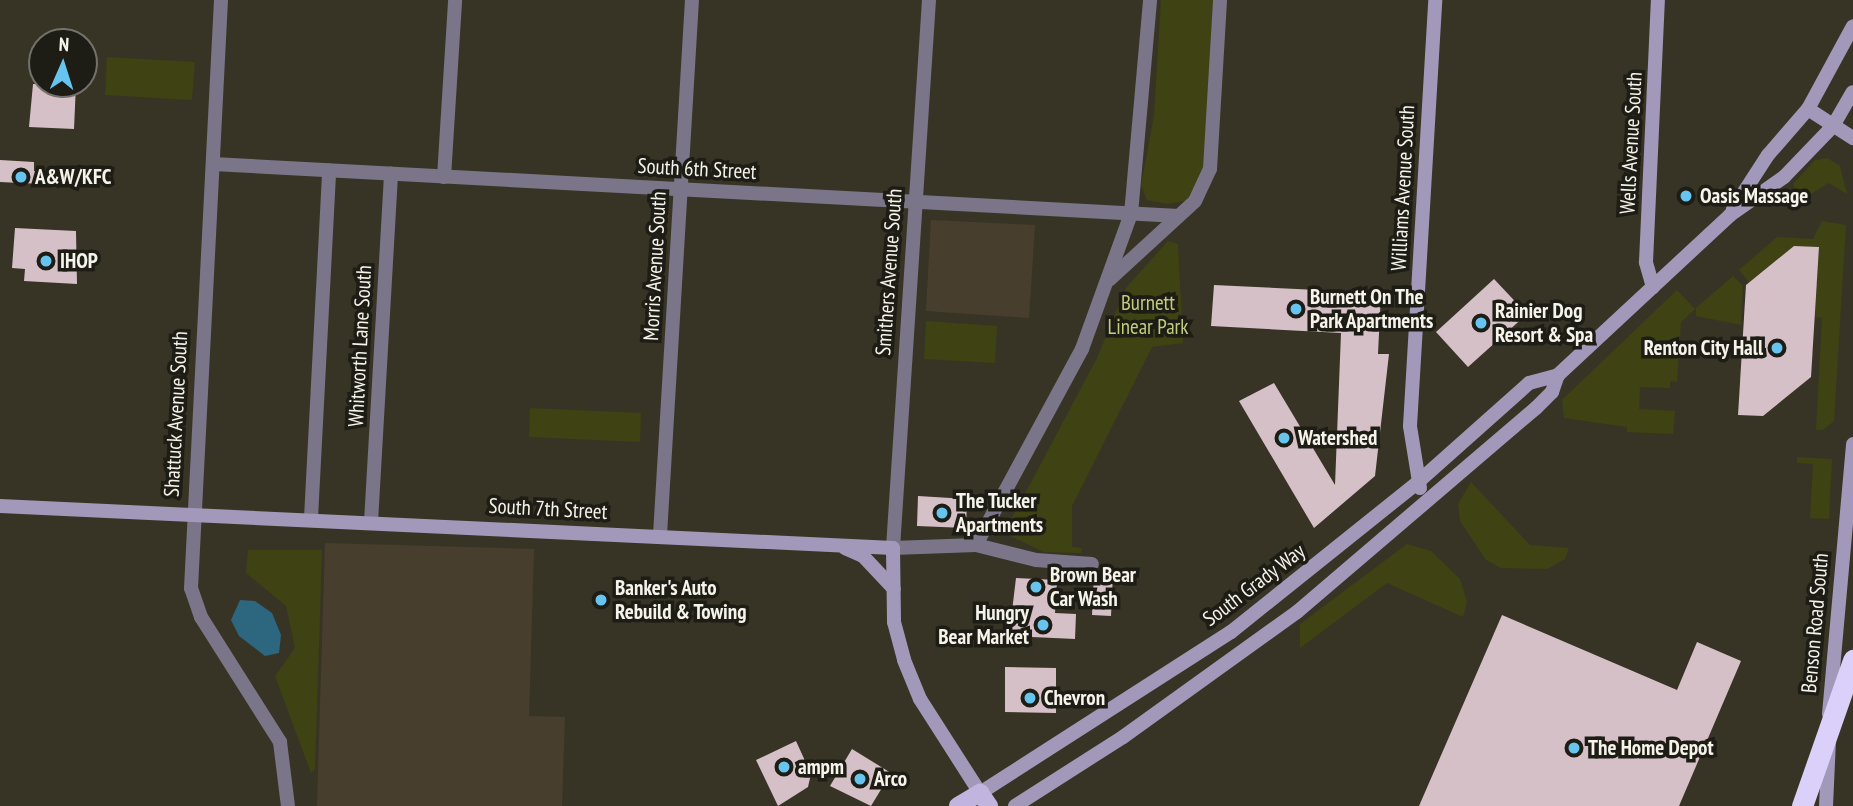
<!DOCTYPE html>
<html>
<head>
<meta charset="utf-8">
<style>
  body { margin:0 }
  #map { position:relative; width:1853px; height:806px; overflow:hidden; background:#383425; font-family:"PT Sans Narrow",sans-serif }
  div>[style] { position:absolute }
  [style*='--x'] { left:calc(var(--x)*1px); top:calc(var(--y)*1px); width:calc(var(--w)*1px); rotate:calc(var(--a)*1deg) }
  .industrial>* { inset:0; background:#483e2e }
  .green>* { inset:0; background:#3f4213 }
  .water>* { inset:0; background:#2d667f }
  .building>* { inset:0; background:#d5c0c8 }
  .street>* { height:14px; margin:-7px; padding:0 7px; transform-origin:7px; border-radius:7px; background:#7b758a }
  .secondary>* { height:14px; margin:-7px; padding:0 7px; transform-origin:7px; border-radius:7px; background:#a299ba }
  .primary>* { height:18px; margin:-9px; padding:0 9px; transform-origin:9px; border-radius:9px; background:#c1b5df }
  .highway>* { height:21px; margin:-10.5px; padding:0 10.5px; transform-origin:10.5px; border-radius:10.5px; background:#dbd0f9 }
  .dots>* { width:19px; height:19px; translate:-50% -50%; box-sizing:border-box; border:4px solid #1d1c15; border-radius:50% }
  span { translate:-50% -50%; white-space:nowrap; text-align:center; line-height:1.15; -webkit-text-stroke:7px #1d1c15; paint-order:stroke }
  .street-label { font-size:21px; color:#f5f3ea }
  .poi-label { font-size:21px; color:#f5f3ea; font-weight:700 }
  .left { translate:0 -50%; text-align:left }
  .right { translate:-100% -50%; text-align:right }
  .park-label { font-size:21px; color:#c4cc7d }
  .north { position:absolute; left:28px; top:28px; width:70px; height:70px; box-sizing:border-box; background:#1d1c15; border:2px solid #73726a; border-radius:50%; rotate:3deg; font-size:19px; font-weight:700; line-height:28px; text-align:center; color:#f5f3ea }
  .north::after { content:''; display:block; margin:auto; width:24px; height:32px; background:#66c4ef; clip-path:polygon(50% 0,100% 100%,50% 72%,0 100%) }
</style>
</head>
<body>
<div id="map">
  <div class="industrial">
    <i style="clip-path:polygon(931px 220px,1035px 225px,1029px 318px,926px 311px)"></i>
    <i style="clip-path:polygon(325px 543px,534px 549px,529px 716px,565px 717px,562px 806px,317px 806px)"></i>
  </div>
  <div class="green">
    <i style="clip-path:polygon(1161px 0,1213px 0,1204px 170px,1186px 201px,1167px 204px,1147px 200px,1141px 185px,1154px 116px)"></i>
    <i style="clip-path:polygon(107px 57px,195px 62px,192px 100px,105px 95px)"></i>
    <i style="clip-path:polygon(1827px 158px,1840px 166px,1847px 194px,1829px 183px,1799px 201px,1793px 184px,1815px 160px)"></i>
    <i style="clip-path:polygon(1822px 221px,1846px 225px,1834px 421px,1823px 430px,1816px 430px,1822px 318px,1815px 317px,1819px 247px,1794px 246px,1749px 282px,1739px 270px,1777px 237px,1813px 239px)"></i>
    <i style="clip-path:polygon(1168px 241px,1178px 244px,1183px 343px,1152px 347px,1072px 506px,1072px 547px,1082px 548px,1081px 553px,1044px 552px,1004px 533px,1097px 358px,1126px 288px)"></i>
    <i style="clip-path:polygon(1733px 276px,1743px 286px,1741px 325px,1696px 316px,1696px 308px)"></i>
    <i style="clip-path:polygon(1677px 290px,1695px 309px,1681px 322px,1677px 382px,1670px 381px,1670px 388px,1640px 387px,1639px 409px,1675px 411px,1673px 434px,1627px 432px,1627px 427px,1564px 418px,1562px 400px)"></i>
    <i style="clip-path:polygon(926px 321px,997px 326px,995px 363px,924px 359px)"></i>
    <i style="clip-path:polygon(530px 408px,641px 413px,640px 442px,529px 437px)"></i>
    <i style="clip-path:polygon(1797px 457px,1832px 459px,1829px 519px,1810px 518px,1813px 464px,1797px 463px)"></i>
    <i style="clip-path:polygon(1471px 482px,1530px 545px,1569px 548px,1565px 559px,1547px 569px,1501px 568px,1486px 560px,1460px 521px,1458px 504px)"></i>
    <i style="clip-path:polygon(1407px 544px,1431px 551px,1460px 579px,1467px 602px,1463px 617px,1387px 583px,1300px 648px,1300px 624px)"></i>
    <i style="clip-path:polygon(248px 550px,322px 550px,315px 769px,311px 773px,275px 676px,295px 648px,286px 606px,246px 573px)"></i>
  </div>
  <div class="water">
    <i style="clip-path:polygon(240px 600px,255px 601px,272px 613px,281px 635px,279px 653px,265px 656px,239px 636px,231px 620px)"></i>
  </div>
  <div class="building">
    <i style="clip-path:polygon(33px 84px,76px 84px,74px 129px,29px 127px)"></i>
    <i style="clip-path:polygon(0 160px,34px 162px,34px 171px,43px 171px,42px 184px,0 182px)"></i>
    <i style="clip-path:polygon(15px 228px,76px 231px,77px 284px,24px 281px,25px 269px,12px 268px)"></i>
    <i style="clip-path:polygon(1794px 246px,1819px 247px,1811px 377px,1763px 416px,1738px 415px,1746px 285px)"></i>
    <i style="clip-path:polygon(1494px 279px,1527px 314px,1468px 367px,1436px 332px)"></i>
    <i style="clip-path:polygon(1214px 285px,1381px 293px,1378px 354px,1389px 354px,1375px 476px,1314px 528px,1239px 401px,1274px 383px,1335px 485px,1341px 333px,1211px 326px)"></i>
    <i style="clip-path:polygon(918px 496px,967px 499px,966px 528px,917px 526px)"></i>
    <i style="clip-path:polygon(1094px 573px,1113px 573px,1111px 616px,1092px 615px)"></i>
    <i style="clip-path:polygon(1016px 578px,1057px 580px,1055px 613px,1076px 614px,1075px 639px,1009px 636px)"></i>
    <i style="clip-path:polygon(1502px 615px,1677px 690px,1697px 642px,1741px 661px,1679px 806px,1419px 806px)"></i>
    <i style="clip-path:polygon(1005px 667px,1056px 668px,1056px 713px,1005px 712px)"></i>
    <i style="clip-path:polygon(796px 741px,811px 774px,808px 787px,778px 806px,756px 760px)"></i>
    <i style="clip-path:polygon(852px 749px,891px 773px,871px 806px,830px 786px)"></i>
  </div>
  <div class="street">
    <i style="--x:221;--y:0;--w:589;--a:92.92"></i>
    <i style="--x:191;--y:588;--w:31;--a:71"></i>
    <i style="--x:201;--y:617;--w:148;--a:57.7"></i>
    <i style="--x:280;--y:742;--w:64;--a:82.9"></i>
    <i style="--x:929;--y:0;--w:549;--a:93.76"></i>
    <i style="--x:893;--y:548;--w:83;--a:-2.1"></i>
    <i style="--x:976;--y:545;--w:62;--a:14"></i>
    <i style="--x:1036;--y:560;--w:56;--a:4.1"></i>
    <i style="--x:213;--y:164;--w:967;--a:3.08"></i>
    <i style="--x:444;--y:177;--w:177;--a:-86.4"></i>
    <i style="--x:1110;--y:279;--w:115;--a:-42.5"></i>
    <i style="--x:1195;--y:201;--w:35;--a:-65"></i>
    <i style="--x:1210;--y:169;--w:169;--a:-86.6"></i>
    <i style="--x:311;--y:518;--w:348;--a:-87"></i>
    <i style="--x:371;--y:522;--w:349;--a:-86.7"></i>
    <i style="--x:660;--y:535;--w:536;--a:-86.58"></i>
    <i style="--x:976;--y:545;--w:223;--a:-61.6"></i>
    <i style="--x:1082;--y:349;--w:144;--a:-70.1"></i>
    <i style="--x:1131;--y:214;--w:215;--a:-84.9"></i>
  </div>
  <div class="secondary">
    <i style="--x:1808;--y:109;--w:54;--a:32.8"></i>
    <i style="--x:1733;--y:209;--w:64;--a:-57.1"></i>
    <i style="--x:1768;--y:155;--w:61;--a:-49"></i>
    <i style="--x:1808;--y:109;--w:94;--a:-61.5"></i>
    <i style="--x:1653;--y:287;--w:26;--a:-106"></i>
    <i style="--x:1646;--y:262;--w:262;--a:-87.4"></i>
    <i style="--x:1420;--y:488;--w:63;--a:-99.2"></i>
    <i style="--x:1410;--y:426;--w:427;--a:-86.6"></i>
    <i style="--x:0;--y:506;--w:894;--a:2.69"></i>
    <i style="--x:893;--y:548;--w:74;--a:89.2"></i>
    <i style="--x:894;--y:622;--w:39;--a:75"></i>
    <i style="--x:904;--y:660;--w:42;--a:67.7"></i>
    <i style="--x:920;--y:699;--w:112;--a:57.4"></i>
    <i style="--x:980;--y:793;--w:298;--a:-32.7"></i>
    <i style="--x:1231;--y:632;--w:240;--a:-38.7"></i>
    <i style="--x:1418;--y:482;--w:149;--a:-41.7"></i>
    <i style="--x:1529;--y:383;--w:30;--a:-15"></i>
    <i style="--x:1558;--y:375;--w:235;--a:-42.9"></i>
    <i style="--x:1730;--y:215;--w:66;--a:-35.1"></i>
    <i style="--x:1784;--y:177;--w:71;--a:-46.1"></i>
    <i style="--x:1833;--y:126;--w:39;--a:-60"></i>
    <i style="--x:845;--y:548;--w:20;--a:24"></i>
    <i style="--x:863;--y:556;--w:45;--a:46.8"></i>
    <i style="--x:1829;--y:714;--w:271;--a:-84.9"></i>
    <i style="--x:1015;--y:806;--w:128;--a:-32.6"></i>
    <i style="--x:1123;--y:737;--w:214;--a:-35.7"></i>
    <i style="--x:1297;--y:612;--w:314;--a:-40.5"></i>
    <i style="--x:1536;--y:408;--w:23;--a:-45"></i>
    <i style="--x:1552;--y:392;--w:18;--a:-71"></i>
    <i style="--x:1826;--y:806;--w:65;--a:-87.4"></i>
  </div>
  <div class="primary">
    <i style="--x:958;--y:806;--w:26;--a:-31"></i>
    <i style="--x:980;--y:793;--w:16;--a:55"></i>
  </div>
  <div class="highway">
    <i style="--x:1802;--y:806;--w:155;--a:-70.7"></i>
  </div>
  <div class="dots">
    <i style="left:21px;top:177px;background:#66c4ef"></i>
    <i style="left:1686px;top:196px;background:#66c4ef"></i>
    <i style="left:46px;top:261px;background:#66c4ef"></i>
    <i style="left:1296px;top:309px;background:#66c4ef"></i>
    <i style="left:1481px;top:323px;background:#66c4ef"></i>
    <i style="left:1777px;top:348px;background:#66c4ef"></i>
    <i style="left:1284px;top:438px;background:#66c4ef"></i>
    <i style="left:942px;top:513px;background:#66c4ef"></i>
    <i style="left:1036px;top:587px;background:#66c4ef"></i>
    <i style="left:601px;top:600px;background:#66c4ef"></i>
    <i style="left:1043px;top:625px;background:#66c4ef"></i>
    <i style="left:1030px;top:698px;background:#66c4ef"></i>
    <i style="left:1574px;top:748px;background:#66c4ef"></i>
    <i style="left:784px;top:767px;background:#66c4ef"></i>
    <i style="left:860px;top:779px;background:#66c4ef"></i>
  </div>
  <div class="street-label">
    <span style="left:1631px;top:143px;rotate:-87deg">Wells Avenue South</span>
    <span style="left:697px;top:169px;rotate:3deg">South 6th Street</span>
    <span style="left:1403px;top:188px;rotate:-87deg">Williams Avenue South</span>
    <span style="left:655px;top:266px;rotate:-87deg">Morris Avenue South</span>
    <span style="left:889px;top:272px;rotate:-86deg">Smithers Avenue South</span>
    <span style="left:360px;top:346px;rotate:-87deg">Whitworth Lane South</span>
    <span style="left:176px;top:414px;rotate:-87deg">Shattuck Avenue South</span>
    <span style="left:548px;top:509px;rotate:3deg">South 7th Street</span>
    <span style="left:1254px;top:585px;rotate:-37deg">South Grady Way</span>
    <span style="left:1815px;top:623px;rotate:-85deg">Benson Road South</span>
  </div>
  <div class="poi-label">
    <span class="left" style="left:35px;top:177px">A&amp;W/KFC</span>
    <span class="left" style="left:1700px;top:196px">Oasis Massage</span>
    <span class="left" style="left:60px;top:261px">IHOP</span>
    <span class="left" style="left:1310px;top:309px">Burnett On The<br>Park Apartments</span>
    <span class="left" style="left:1495px;top:323px">Rainier Dog<br>Resort &amp; Spa</span>
    <span class="right" style="left:1763px;top:348px">Renton City Hall</span>
    <span class="left" style="left:1298px;top:438px">Watershed</span>
    <span class="left" style="left:956px;top:513px">The Tucker<br>Apartments</span>
    <span class="left" style="left:1050px;top:587px">Brown Bear<br>Car Wash</span>
    <span class="left" style="left:615px;top:600px">Banker's Auto<br>Rebuild &amp; Towing</span>
    <span class="right" style="left:1029px;top:625px">Hungry<br>Bear Market</span>
    <span class="left" style="left:1044px;top:698px">Chevron</span>
    <span class="left" style="left:1588px;top:748px">The Home Depot</span>
    <span class="left" style="left:798px;top:767px">ampm</span>
    <span class="left" style="left:874px;top:779px">Arco</span>
  </div>
  <div class="park-label">
    <span style="left:1148px;top:315px">Burnett<br>Linear Park</span>
  </div>
  <div class="north">N</div>
</div>
</body>
</html>
